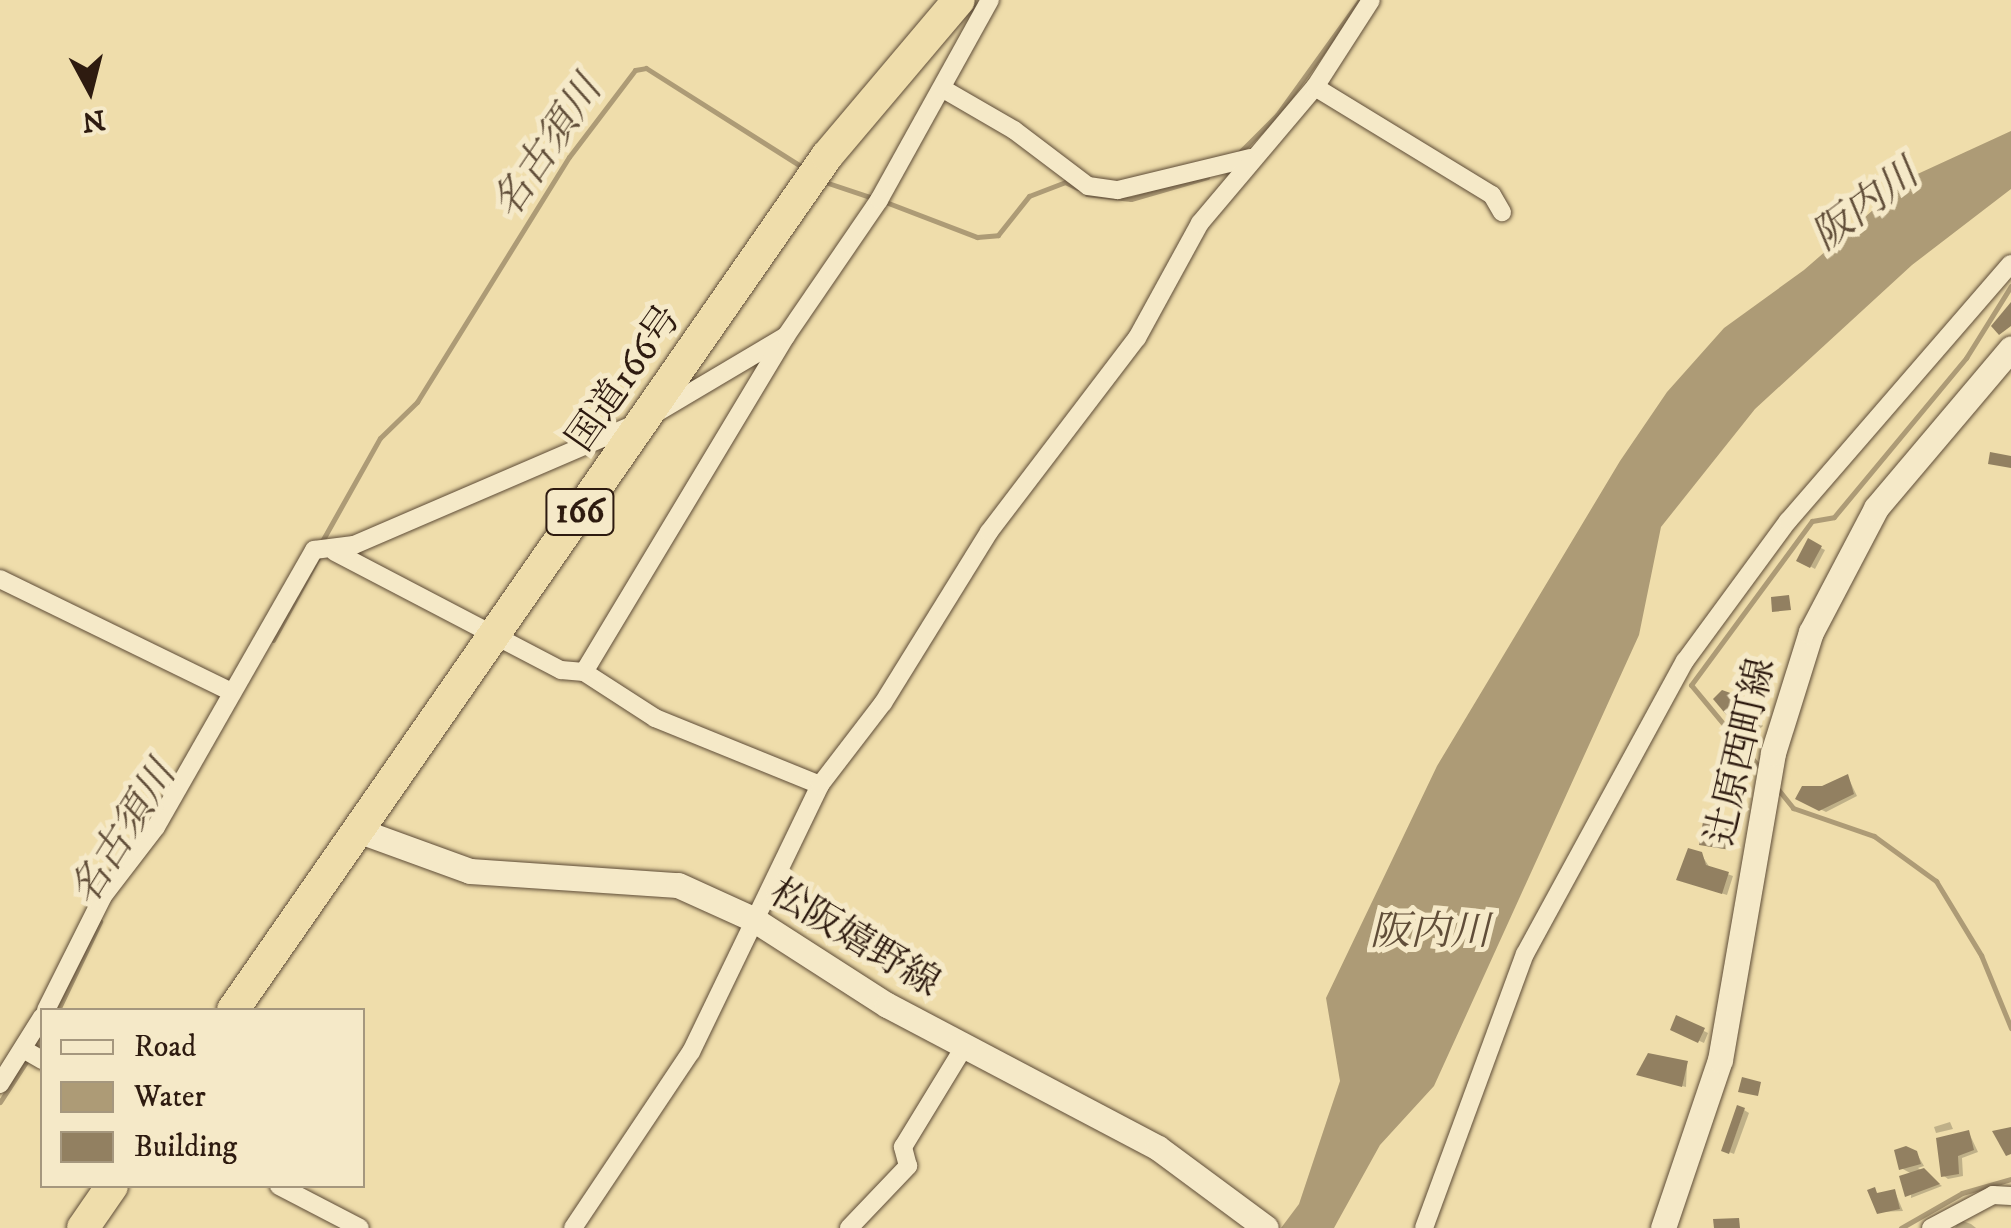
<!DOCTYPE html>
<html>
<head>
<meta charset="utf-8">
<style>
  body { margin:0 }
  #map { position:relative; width:2011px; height:1228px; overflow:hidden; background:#efddab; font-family:"IM FELL DW Pica","Noto Serif JP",serif }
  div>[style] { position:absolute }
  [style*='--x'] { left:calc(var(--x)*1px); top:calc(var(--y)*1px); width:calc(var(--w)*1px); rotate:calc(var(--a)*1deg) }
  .water>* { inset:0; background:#ad9b76 }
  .shadow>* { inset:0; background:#0003 }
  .stream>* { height:5px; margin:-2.5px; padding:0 2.5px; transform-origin:2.5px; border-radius:2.5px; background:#ad9b76 }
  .building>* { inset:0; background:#928061 }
  .roads { filter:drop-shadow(0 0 2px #5e4c37) drop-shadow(0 0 2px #5e4c37) }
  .street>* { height:18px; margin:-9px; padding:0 9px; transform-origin:9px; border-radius:9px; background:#f5e9c8 }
  .secondary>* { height:25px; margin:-12.5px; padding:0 12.5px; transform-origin:12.5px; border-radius:12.5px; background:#f5e9c8 }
  .highway>* { height:32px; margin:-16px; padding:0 16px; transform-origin:16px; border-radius:16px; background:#efddab }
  span { translate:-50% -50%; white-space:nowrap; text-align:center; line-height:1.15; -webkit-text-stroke:10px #f5e9c8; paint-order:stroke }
  .shield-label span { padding:2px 8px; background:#f5e9c8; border:2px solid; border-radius:8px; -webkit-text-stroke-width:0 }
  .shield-label { font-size:35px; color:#2e1b10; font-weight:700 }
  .street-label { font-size:38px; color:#2e1b10 }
  .water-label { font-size:40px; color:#614e39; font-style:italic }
  .legend { position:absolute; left:40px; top:1008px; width:325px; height:180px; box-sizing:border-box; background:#f5e9c8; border:2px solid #a5977e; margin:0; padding:12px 18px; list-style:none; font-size:30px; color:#2e1b10 }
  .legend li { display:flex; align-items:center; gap:20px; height:50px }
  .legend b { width:50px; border:2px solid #a5977e }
  .north { position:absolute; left:40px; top:40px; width:100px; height:100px; -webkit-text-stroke:8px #f5e9c8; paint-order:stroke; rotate:173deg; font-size:28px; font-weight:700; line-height:40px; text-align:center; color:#2e1b10 }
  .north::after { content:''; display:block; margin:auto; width:35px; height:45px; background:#2e1b10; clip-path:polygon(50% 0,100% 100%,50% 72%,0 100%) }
</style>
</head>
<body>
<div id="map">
  <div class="water">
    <i style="clip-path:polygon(2011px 131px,2011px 189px,1912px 265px,1755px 409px,1661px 527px,1639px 635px,1434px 1086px,1380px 1145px,1334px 1228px,1281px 1228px,1299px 1204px,1340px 1081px,1326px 998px,1437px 766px,1620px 461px,1667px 392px,1724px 328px,1804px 270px,1911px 177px)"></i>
  </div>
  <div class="shadow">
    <i style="clip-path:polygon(1809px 542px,1825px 550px,1815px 569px,1799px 560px)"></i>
    <i style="clip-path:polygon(1735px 697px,1763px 726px,1750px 737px,1746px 734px)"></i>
    <i style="clip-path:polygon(1848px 777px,1857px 796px,1826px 812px,1798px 798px)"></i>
    <i style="clip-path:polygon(1730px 823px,1730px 850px,1706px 846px)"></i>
    <i style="clip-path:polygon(1701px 854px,1710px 868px,1733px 876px,1727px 895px,1684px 881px)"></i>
    <i style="clip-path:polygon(1678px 1018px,1708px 1033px,1704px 1043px,1673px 1029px)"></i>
    <i style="clip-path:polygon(1687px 1064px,1686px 1087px,1644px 1076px)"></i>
    <i style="clip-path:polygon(1744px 1110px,1749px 1113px,1734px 1154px,1729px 1152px)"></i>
    <i style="clip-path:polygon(1950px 1122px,1953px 1129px,1936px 1133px,1934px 1127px)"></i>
    <i style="clip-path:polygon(1969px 1133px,1978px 1152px,1962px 1158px,1963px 1176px,1948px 1179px,1944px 1176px)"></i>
    <i style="clip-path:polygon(1917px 1154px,1924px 1166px,1918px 1168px,1942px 1186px,1911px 1198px,1912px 1174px,1901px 1168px)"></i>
    <i style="clip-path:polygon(1895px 1192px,1903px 1211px,1879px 1212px)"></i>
    <i style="clip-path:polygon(1960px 1220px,1971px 1224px,1976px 1228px,1955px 1228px)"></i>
  </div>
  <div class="stream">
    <i style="--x:1238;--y:154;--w:55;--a:-45"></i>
    <i style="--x:1277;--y:115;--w:142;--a:-54.2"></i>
    <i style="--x:822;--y:181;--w:54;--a:18.4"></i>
    <i style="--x:1087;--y:194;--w:44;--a:6.5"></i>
    <i style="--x:1131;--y:199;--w:79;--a:-16.1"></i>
    <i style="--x:883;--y:201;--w:101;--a:21"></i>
    <i style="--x:977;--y:237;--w:21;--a:-5"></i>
    <i style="--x:998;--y:235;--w:50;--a:-51.5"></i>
    <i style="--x:1029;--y:196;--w:39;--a:-21"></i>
    <i style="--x:1065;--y:182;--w:14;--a:25"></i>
    <i style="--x:321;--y:543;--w:120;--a:-60.7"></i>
    <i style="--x:380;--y:438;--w:52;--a:-44.2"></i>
    <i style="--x:417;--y:402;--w:288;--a:-58.2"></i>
    <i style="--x:569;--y:157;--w:109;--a:-52.8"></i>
    <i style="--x:635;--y:70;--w:11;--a:-10"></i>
    <i style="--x:646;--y:68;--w:188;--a:32.4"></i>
    <i style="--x:273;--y:640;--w:98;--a:-61.3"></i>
    <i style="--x:1760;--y:768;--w:108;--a:-129.7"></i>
    <i style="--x:1691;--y:685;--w:204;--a:-53.6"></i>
    <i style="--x:1812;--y:521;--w:22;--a:-10"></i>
    <i style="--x:1834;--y:517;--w:207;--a:-50.3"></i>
    <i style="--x:1966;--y:358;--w:85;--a:-58"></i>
    <i style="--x:1777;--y:788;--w:26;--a:51"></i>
    <i style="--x:1793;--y:808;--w:86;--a:19.1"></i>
    <i style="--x:1874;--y:836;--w:77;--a:36"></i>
    <i style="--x:1936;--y:881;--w:87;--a:58.7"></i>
    <i style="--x:1981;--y:955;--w:79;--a:67.7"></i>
    <i style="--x:58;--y:1010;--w:98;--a:-64.5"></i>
    <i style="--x:0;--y:1102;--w:77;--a:-57.1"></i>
    <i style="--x:1901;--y:1228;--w:70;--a:-29.8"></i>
    <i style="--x:1962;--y:1193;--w:51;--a:-15.9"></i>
  </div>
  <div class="building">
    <i style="clip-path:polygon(2011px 302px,2011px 326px,1999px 335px,1991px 326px)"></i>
    <i style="clip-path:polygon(1990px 452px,2011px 456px,2011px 468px,1988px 464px)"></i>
    <i style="clip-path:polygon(1808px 538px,1822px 546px,1810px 568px,1796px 561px)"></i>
    <i style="clip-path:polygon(1789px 595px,1791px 610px,1772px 612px,1771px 597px)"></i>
    <i style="clip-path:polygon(1722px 690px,1736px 695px,1760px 723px,1744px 736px,1713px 699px)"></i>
    <i style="clip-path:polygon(1848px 774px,1854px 794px,1819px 811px,1795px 799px,1802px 786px,1822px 786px)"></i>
    <i style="clip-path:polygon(1704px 816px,1731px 821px,1725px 849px,1699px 845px)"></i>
    <i style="clip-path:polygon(1688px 848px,1702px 852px,1706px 865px,1729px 872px,1722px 894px,1676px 880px)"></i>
    <i style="clip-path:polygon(1676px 1015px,1705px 1028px,1698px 1043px,1670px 1030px)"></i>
    <i style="clip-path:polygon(1648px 1053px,1688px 1061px,1682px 1087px,1636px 1075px)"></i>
    <i style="clip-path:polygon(1742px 1077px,1761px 1082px,1758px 1096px,1738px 1092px)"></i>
    <i style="clip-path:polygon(1737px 1105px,1745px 1108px,1729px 1154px,1721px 1151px)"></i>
    <i style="clip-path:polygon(2011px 1127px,2011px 1154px,2006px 1156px,1992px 1131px)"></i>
    <i style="clip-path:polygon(1969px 1130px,1974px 1150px,1958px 1156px,1959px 1174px,1941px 1177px,1936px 1138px)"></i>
    <i style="clip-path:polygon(1906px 1146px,1917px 1151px,1921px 1164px,1899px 1170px,1894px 1150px)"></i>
    <i style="clip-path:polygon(1924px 1168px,1940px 1184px,1905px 1197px,1899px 1176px)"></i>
    <i style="clip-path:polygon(1875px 1187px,1877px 1193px,1895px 1189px,1900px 1209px,1877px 1214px,1867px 1190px)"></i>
    <i style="clip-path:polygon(1739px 1218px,1740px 1228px,1714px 1228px,1713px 1219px)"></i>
  </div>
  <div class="roads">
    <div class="street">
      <i style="--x:1315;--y:87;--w:207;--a:31.4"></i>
      <i style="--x:1492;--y:195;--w:20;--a:60"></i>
      <i style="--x:945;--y:90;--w:80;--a:30.1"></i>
      <i style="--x:1014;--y:130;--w:93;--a:37.1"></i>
      <i style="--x:1088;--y:186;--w:30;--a:8"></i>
      <i style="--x:1118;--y:190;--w:136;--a:-13.6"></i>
      <i style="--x:658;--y:412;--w:149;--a:-30.7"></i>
      <i style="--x:335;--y:552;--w:255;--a:27.6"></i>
      <i style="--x:561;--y:670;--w:23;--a:5"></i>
      <i style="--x:584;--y:672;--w:85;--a:32.9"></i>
      <i style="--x:655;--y:718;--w:178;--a:22.1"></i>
      <i style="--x:0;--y:579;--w:258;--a:26"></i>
      <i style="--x:584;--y:672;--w:392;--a:-59"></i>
      <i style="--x:786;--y:336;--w:165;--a:-55.6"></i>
      <i style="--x:879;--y:200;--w:229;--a:-61"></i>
      <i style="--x:46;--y:1010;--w:127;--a:-63.4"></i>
      <i style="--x:103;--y:896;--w:87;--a:-52.5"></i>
      <i style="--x:156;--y:827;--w:319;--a:-60.3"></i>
      <i style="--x:314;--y:550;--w:40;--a:-7.1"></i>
      <i style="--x:354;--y:545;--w:306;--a:-23.3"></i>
      <i style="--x:23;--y:1049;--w:22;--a:30"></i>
      <i style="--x:0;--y:1084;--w:79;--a:-57.9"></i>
      <i style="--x:279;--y:1186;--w:91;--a:27.4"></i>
      <i style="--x:573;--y:1228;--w:212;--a:-56.2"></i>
      <i style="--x:691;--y:1052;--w:297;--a:-64.2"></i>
      <i style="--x:820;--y:785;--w:103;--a:-52.5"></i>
      <i style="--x:883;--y:703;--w:201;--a:-58.2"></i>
      <i style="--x:989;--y:532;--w:244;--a:-52.7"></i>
      <i style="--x:1137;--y:338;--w:131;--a:-61.3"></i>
      <i style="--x:1200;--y:223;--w:178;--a:-49.8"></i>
      <i style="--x:1315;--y:87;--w:103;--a:-57.2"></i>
      <i style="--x:849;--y:1228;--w:86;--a:-46.4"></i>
      <i style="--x:908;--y:1166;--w:20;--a:-105"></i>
      <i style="--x:903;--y:1147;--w:117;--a:-58.6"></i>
      <i style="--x:1424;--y:1228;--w:292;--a:-69.8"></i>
      <i style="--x:1525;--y:954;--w:334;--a:-61.4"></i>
      <i style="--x:1685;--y:661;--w:174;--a:-53.7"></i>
      <i style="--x:1788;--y:521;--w:340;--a:-49.1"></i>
      <i style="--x:1931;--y:1228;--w:70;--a:-28"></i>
      <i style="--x:1993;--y:1195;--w:18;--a:3"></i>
    </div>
    <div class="secondary">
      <i style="--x:360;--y:831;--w:117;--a:20"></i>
      <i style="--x:470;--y:871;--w:208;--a:3.9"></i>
      <i style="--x:678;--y:885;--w:82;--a:24.4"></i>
      <i style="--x:753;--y:919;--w:159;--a:32.7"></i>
      <i style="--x:887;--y:1005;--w:306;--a:27.8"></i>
      <i style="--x:1158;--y:1148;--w:134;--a:36.5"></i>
      <i style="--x:1663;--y:1228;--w:177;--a:-71.3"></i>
      <i style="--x:1720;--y:1060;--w:312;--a:-80.2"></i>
      <i style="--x:1773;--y:753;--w:127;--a:-72.6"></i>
      <i style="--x:1811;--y:632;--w:140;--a:-62.3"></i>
      <i style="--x:1876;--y:508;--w:209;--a:-49.8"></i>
    </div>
    <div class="highway">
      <i style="--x:233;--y:1010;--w:1040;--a:-55.18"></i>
      <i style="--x:827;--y:156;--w:204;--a:-49.8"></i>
      <i style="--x:83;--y:1228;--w:51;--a:-55.4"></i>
    </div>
  </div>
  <div class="shield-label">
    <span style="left:580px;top:512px">166</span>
  </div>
  <div class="street-label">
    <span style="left:625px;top:379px;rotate:-55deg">国道166号</span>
    <span style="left:1742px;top:752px;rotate:-77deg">辻原西町線</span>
    <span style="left:854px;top:939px;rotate:31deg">松阪嬉野線</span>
  </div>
  <div class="water-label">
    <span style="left:548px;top:148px;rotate:-56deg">名古須川</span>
    <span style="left:1866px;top:206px;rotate:-37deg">阪内川</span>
    <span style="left:124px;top:834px;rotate:-58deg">名古須川</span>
    <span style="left:1430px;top:933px">阪内川</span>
  </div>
  <ul class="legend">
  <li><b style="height:12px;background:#f5e9c8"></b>Road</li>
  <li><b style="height:28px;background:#ad9b76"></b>Water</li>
  <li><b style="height:28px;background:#928061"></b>Building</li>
  </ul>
  <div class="north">N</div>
</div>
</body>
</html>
